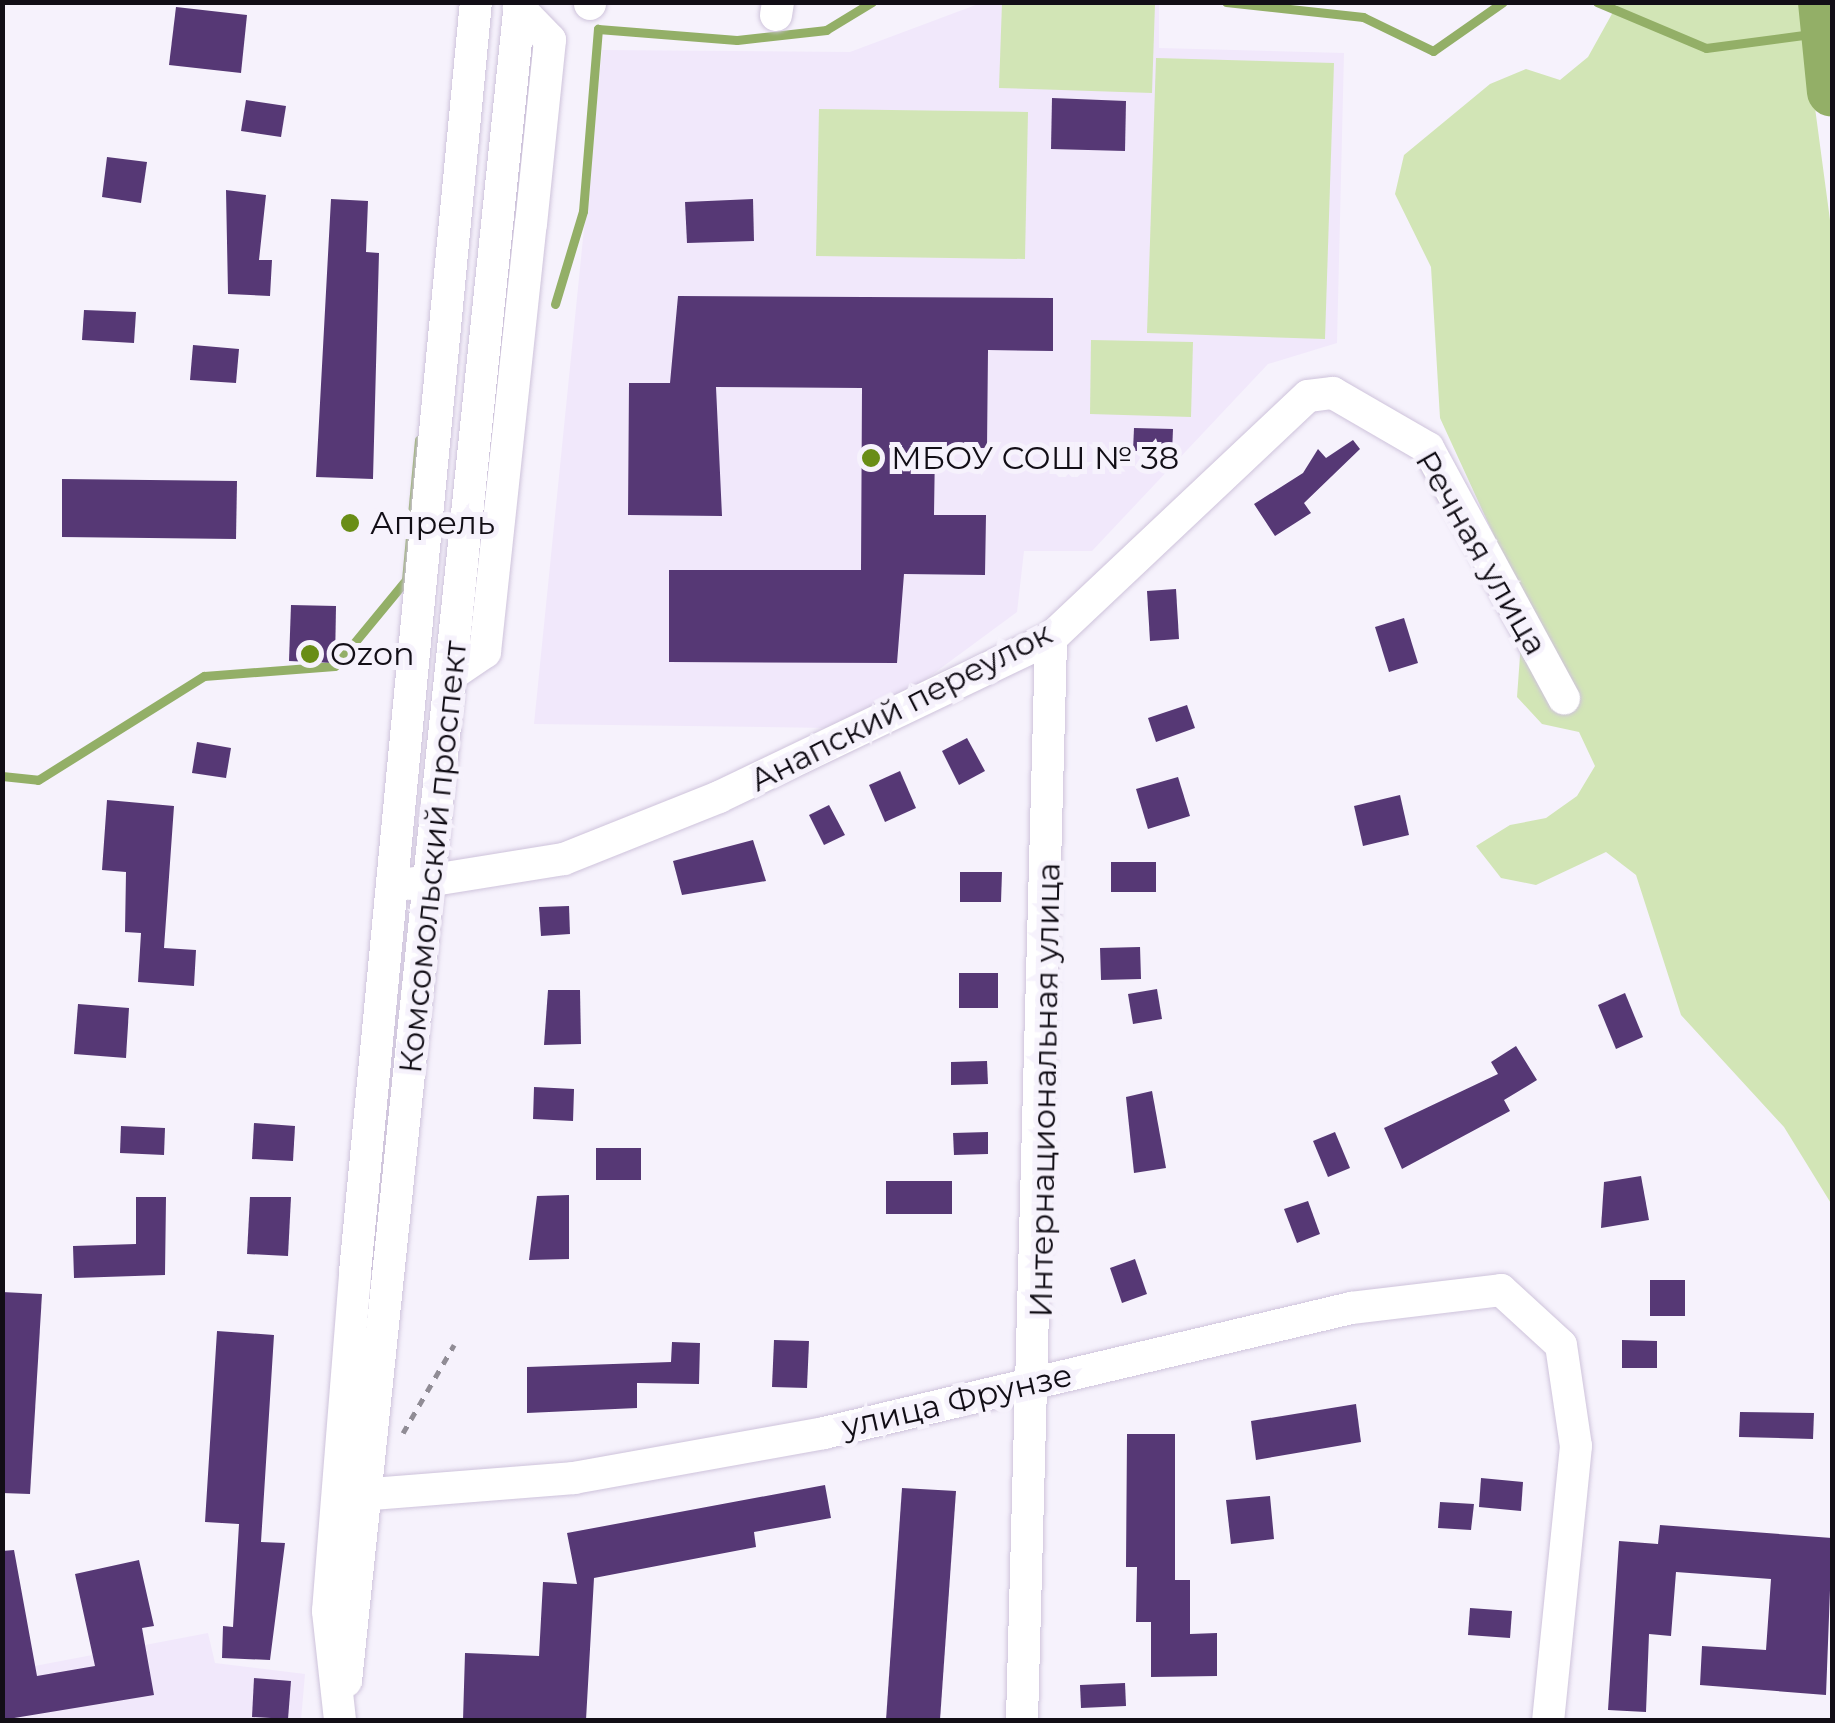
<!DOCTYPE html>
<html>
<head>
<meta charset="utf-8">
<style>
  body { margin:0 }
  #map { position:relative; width:1835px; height:1723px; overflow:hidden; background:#f6f2fc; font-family:Montserrat,sans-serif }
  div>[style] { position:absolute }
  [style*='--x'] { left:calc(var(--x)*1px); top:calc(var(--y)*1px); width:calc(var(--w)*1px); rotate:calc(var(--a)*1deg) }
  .built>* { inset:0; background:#f1e8fb }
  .green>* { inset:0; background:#d2e5b6 }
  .stream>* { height:9px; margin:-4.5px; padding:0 4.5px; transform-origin:4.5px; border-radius:4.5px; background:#93af67 }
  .river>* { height:50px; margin:-25px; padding:0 25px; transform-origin:25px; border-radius:25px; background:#93af67 }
  .building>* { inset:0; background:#563875 }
  .path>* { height:5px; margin-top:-2.5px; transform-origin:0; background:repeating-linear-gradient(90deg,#908c95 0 8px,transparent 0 16px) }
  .roads { filter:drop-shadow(0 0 2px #cec3db) drop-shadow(0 0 2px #cec3db) }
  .minor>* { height:32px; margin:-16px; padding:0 16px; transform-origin:16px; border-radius:16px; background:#fff }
  .dots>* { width:28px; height:28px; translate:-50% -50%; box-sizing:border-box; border:5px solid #f6f2fc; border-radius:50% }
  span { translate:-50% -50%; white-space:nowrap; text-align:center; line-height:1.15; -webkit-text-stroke:10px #f6f2fc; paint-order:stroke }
  .poi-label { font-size:32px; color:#120e16 }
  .left { translate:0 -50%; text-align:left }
  .street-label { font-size:32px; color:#120e16 }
  .frame { position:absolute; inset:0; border:5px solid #120e16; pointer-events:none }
</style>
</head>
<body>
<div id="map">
  <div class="built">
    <i style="clip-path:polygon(1159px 2px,1159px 48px,1344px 53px,1337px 343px,1268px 364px,1092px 551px,1024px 551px,1017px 612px,899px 699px,830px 728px,534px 724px,602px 50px,850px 52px,981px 3px)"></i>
    <i style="clip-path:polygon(208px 1633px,215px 1663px,305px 1674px,301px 1720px,3px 1720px,3px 1672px)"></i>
  </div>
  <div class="green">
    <i style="clip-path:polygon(1002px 3px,1155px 4px,1152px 93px,999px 88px)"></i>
    <i style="clip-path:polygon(1618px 3px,1801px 3px,1832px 235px,1832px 1205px,1784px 1127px,1681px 1015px,1636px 875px,1606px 852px,1536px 885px,1501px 878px,1476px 846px,1510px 825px,1546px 818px,1577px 796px,1595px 766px,1579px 732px,1542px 724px,1517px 697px,1524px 601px,1440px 418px,1431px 267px,1395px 194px,1404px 155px,1490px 84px,1526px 69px,1560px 80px,1588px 57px)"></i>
    <i style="clip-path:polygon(1156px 58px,1334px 63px,1325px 339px,1147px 333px)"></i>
    <i style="clip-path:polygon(819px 109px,1028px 112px,1025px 259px,816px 256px)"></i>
    <i style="clip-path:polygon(1091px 340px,1193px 342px,1191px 417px,1090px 414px)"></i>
  </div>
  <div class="stream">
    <i style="--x:1226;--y:2;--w:138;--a:6.2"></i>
    <i style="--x:1363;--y:17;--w:78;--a:25.9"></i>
    <i style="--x:1433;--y:51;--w:85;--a:-35"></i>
    <i style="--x:1597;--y:2;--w:118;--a:22.9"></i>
    <i style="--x:1706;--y:48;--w:121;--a:-7.6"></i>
    <i style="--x:555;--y:304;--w:97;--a:-73.2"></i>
    <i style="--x:583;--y:211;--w:183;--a:-85.3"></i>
    <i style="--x:598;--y:29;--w:139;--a:4.5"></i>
    <i style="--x:737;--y:40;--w:90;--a:-6.4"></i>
    <i style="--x:826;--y:30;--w:54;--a:-31.3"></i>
    <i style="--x:2;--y:776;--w:36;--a:6"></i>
    <i style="--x:38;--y:780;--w:196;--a:-32.1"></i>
    <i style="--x:204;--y:676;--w:131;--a:-4.4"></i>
    <i style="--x:335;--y:666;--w:112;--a:-50.5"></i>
    <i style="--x:406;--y:580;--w:141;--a:-84.7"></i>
  </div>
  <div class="river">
    <i style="--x:1823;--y:2;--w:90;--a:84.3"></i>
  </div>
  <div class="building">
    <i style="clip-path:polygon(176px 7px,247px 15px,241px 73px,169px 65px)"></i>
    <i style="clip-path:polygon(1052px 98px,1126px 101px,1125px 151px,1051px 149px)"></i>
    <i style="clip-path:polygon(246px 100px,286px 106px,281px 137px,241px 131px)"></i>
    <i style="clip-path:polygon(107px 157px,147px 162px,141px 203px,102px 197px)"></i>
    <i style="clip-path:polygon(226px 190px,266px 195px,259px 260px,272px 260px,270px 296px,228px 294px)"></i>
    <i style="clip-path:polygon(331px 199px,368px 201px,366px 252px,379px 253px,373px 479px,316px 477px)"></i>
    <i style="clip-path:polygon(753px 199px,754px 241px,687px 243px,685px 202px)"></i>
    <i style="clip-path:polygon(678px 296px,1053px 298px,1053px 351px,988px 350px,987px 448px,935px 448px,934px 515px,986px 515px,985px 575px,904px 574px,897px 663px,669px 662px,669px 570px,861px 570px,862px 388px,716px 387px,722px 516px,628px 515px,629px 383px,670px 383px)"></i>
    <i style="clip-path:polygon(84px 310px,136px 312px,134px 343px,82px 340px)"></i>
    <i style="clip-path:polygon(193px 345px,239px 349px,236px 383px,190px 380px)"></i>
    <i style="clip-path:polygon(1134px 428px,1173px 429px,1172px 453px,1133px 451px)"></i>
    <i style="clip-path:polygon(1353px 440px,1360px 449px,1304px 503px,1311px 513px,1275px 536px,1254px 504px,1303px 473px,1318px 449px,1326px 458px)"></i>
    <i style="clip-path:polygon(62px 479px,237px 481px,236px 539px,62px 537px)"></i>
    <i style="clip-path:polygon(1176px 589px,1179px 639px,1150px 641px,1147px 591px)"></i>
    <i style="clip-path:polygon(291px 605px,336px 606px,335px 663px,289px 661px)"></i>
    <i style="clip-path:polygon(1404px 618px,1418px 663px,1389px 672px,1375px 627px)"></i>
    <i style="clip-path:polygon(1187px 705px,1195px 728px,1156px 742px,1148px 718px)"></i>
    <i style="clip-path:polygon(967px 738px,985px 771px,959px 785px,942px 751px)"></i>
    <i style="clip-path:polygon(197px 742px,231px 748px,226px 778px,192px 773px)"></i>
    <i style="clip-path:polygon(900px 771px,916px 808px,885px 822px,869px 785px)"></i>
    <i style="clip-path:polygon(1178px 777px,1190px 816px,1148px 829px,1136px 789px)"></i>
    <i style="clip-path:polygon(1400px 795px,1409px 835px,1363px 846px,1354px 806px)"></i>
    <i style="clip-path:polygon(107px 800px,174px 806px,164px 948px,196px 950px,194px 986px,138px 982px,141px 933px,125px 932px,126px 872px,102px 870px)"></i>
    <i style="clip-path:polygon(829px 805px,845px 835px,824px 845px,809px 815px)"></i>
    <i style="clip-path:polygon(753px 840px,766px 881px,682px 895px,673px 861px)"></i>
    <i style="clip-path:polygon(1111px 862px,1156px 862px,1156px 892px,1111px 892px)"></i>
    <i style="clip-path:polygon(960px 872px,1002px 872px,1001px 902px,960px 902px)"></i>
    <i style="clip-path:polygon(569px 906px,570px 934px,541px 936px,539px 907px)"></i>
    <i style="clip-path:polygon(1140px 947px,1141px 979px,1101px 980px,1100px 948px)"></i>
    <i style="clip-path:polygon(959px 973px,998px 973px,998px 1008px,959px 1008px)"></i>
    <i style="clip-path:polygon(1157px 989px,1162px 1019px,1133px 1024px,1128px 994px)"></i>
    <i style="clip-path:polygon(548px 990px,580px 990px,581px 1044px,544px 1045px)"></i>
    <i style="clip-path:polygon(1625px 993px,1643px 1037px,1616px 1049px,1598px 1005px)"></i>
    <i style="clip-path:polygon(78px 1004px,129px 1008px,126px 1058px,74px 1054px)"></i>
    <i style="clip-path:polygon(1516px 1046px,1537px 1080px,1504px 1100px,1510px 1111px,1402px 1169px,1384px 1128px,1498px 1074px,1491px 1062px)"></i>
    <i style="clip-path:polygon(987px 1061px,988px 1084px,951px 1085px,951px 1062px)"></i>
    <i style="clip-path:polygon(534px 1087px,574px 1089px,573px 1121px,533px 1119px)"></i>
    <i style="clip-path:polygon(1152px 1091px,1166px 1168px,1134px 1173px,1126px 1097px)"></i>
    <i style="clip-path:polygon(254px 1123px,295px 1126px,293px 1161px,252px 1159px)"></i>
    <i style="clip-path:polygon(121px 1126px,165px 1128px,164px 1155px,120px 1153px)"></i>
    <i style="clip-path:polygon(988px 1132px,988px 1154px,954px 1155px,953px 1133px)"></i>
    <i style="clip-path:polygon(1335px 1132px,1350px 1168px,1328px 1177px,1313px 1141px)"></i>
    <i style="clip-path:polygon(596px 1148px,641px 1148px,641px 1180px,596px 1180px)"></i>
    <i style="clip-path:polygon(1641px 1176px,1649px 1220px,1601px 1228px,1604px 1182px)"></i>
    <i style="clip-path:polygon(886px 1181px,952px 1181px,952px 1214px,886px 1214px)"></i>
    <i style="clip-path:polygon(569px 1195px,569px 1259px,529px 1260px,537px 1196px)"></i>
    <i style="clip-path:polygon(136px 1197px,166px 1197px,165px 1275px,74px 1278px,73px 1246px,136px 1244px)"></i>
    <i style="clip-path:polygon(250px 1197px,291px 1197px,288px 1256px,247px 1254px)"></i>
    <i style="clip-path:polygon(1308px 1201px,1320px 1234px,1297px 1243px,1284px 1209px)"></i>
    <i style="clip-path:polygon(1135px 1259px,1147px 1294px,1122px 1303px,1110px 1268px)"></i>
    <i style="clip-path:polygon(1650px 1280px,1685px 1280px,1685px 1316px,1650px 1316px)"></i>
    <i style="clip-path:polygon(2px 1292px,42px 1294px,30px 1494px,2px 1493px)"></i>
    <i style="clip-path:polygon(217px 1331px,274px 1335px,261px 1542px,285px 1543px,270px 1660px,222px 1658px,223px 1626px,233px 1627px,239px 1524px,205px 1522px)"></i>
    <i style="clip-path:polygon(774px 1340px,809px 1341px,807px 1388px,772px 1387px)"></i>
    <i style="clip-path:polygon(1622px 1340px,1657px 1341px,1657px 1368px,1622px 1368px)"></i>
    <i style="clip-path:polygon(672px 1342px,700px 1343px,699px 1384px,637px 1383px,637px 1408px,527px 1413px,527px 1367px,671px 1362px)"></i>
    <i style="clip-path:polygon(1356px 1404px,1361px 1442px,1256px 1460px,1251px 1421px)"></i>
    <i style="clip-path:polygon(1740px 1412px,1814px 1413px,1813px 1439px,1739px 1437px)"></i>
    <i style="clip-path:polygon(1127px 1434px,1175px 1434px,1175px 1580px,1190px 1580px,1190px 1634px,1217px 1633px,1217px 1676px,1151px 1677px,1151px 1622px,1136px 1622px,1137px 1567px,1126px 1567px)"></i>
    <i style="clip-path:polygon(1481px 1478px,1523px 1482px,1521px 1511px,1479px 1507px)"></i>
    <i style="clip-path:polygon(825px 1485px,831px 1518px,754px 1532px,756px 1547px,594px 1578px,586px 1720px,463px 1720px,465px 1653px,539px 1656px,543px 1582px,577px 1584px,567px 1533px)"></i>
    <i style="clip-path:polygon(902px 1488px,956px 1491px,940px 1720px,886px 1720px)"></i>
    <i style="clip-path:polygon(1270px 1496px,1274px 1539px,1231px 1544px,1226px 1500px)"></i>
    <i style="clip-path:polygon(1440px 1502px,1474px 1504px,1471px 1530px,1438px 1528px)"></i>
    <i style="clip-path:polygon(1660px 1525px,1832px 1538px,1826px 1695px,1700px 1685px,1702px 1646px,1766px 1650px,1771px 1579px,1676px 1572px,1671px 1636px,1649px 1634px,1646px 1712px,1608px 1710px,1619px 1541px,1658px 1544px)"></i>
    <i style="clip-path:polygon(14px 1550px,37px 1676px,95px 1666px,75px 1574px,139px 1560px,154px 1626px,142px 1628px,154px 1695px,2px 1720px,2px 1551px)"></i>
    <i style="clip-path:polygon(1470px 1608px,1512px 1611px,1510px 1638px,1468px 1635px)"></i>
    <i style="clip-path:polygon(254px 1678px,291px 1681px,288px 1719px,252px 1717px)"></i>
    <i style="clip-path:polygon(1125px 1683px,1126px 1706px,1081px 1708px,1080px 1685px)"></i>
  </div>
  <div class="path">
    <i style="--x:403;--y:1433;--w:102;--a:-59.9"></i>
  </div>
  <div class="roads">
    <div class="minor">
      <i style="--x:590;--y:4;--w:2;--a:-90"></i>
      <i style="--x:776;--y:15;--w:13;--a:-81"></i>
      <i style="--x:451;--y:675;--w:41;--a:-34.1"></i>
      <i style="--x:485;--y:652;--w:430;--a:-83.9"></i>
      <i style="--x:531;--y:224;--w:185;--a:-84.1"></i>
      <i style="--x:550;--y:40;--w:45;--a:-134.1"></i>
      <i style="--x:409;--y:884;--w:157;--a:-9.2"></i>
      <i style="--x:564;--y:859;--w:167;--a:-21.8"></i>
      <i style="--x:719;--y:797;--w:368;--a:-25.6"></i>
      <i style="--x:1051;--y:638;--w:353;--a:-43.3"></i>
      <i style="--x:1308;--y:396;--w:25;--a:-7"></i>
      <i style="--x:1333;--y:393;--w:110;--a:30.1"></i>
      <i style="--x:1428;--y:448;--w:285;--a:61.5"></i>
      <i style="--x:372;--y:1494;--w:203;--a:-4.5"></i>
      <i style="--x:574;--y:1478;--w:254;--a:-10.2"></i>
      <i style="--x:824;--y:1433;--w:542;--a:-13.34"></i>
      <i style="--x:1351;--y:1308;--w:151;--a:-6.8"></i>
      <i style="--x:1501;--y:1290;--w:81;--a:42.5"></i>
      <i style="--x:1561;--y:1345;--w:102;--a:81.6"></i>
      <i style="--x:1576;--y:1446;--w:275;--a:95.8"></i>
      <i style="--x:346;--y:1681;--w:1688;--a:-84.08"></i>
      <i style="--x:340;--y:1720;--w:110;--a:-96.3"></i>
      <i style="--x:328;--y:1611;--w:340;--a:-85.4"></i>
      <i style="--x:355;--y:1272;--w:1276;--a:-84.56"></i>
      <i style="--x:1022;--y:1720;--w:1082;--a:-88.46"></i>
    </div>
  </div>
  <div class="dots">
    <i style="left:871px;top:458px;background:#698d16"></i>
    <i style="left:350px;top:523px;background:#698d16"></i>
    <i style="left:310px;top:654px;background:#698d16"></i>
  </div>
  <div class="poi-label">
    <span class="left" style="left:891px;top:458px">МБОУ СОШ № 38</span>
    <span class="left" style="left:370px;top:523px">Апрель</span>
    <span class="left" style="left:330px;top:654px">Ozon</span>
  </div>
  <div class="street-label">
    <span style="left:1481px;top:553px;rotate:60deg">Речная улица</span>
    <span style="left:901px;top:707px;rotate:-27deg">Анапский переулок</span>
    <span style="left:433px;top:857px;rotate:-84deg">Комсомольский проспект</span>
    <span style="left:1045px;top:1090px;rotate:-89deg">Интернациональная улица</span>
    <span style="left:957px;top:1401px;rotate:-13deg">улица Фрунзе</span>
  </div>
  <div class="frame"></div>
</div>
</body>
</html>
